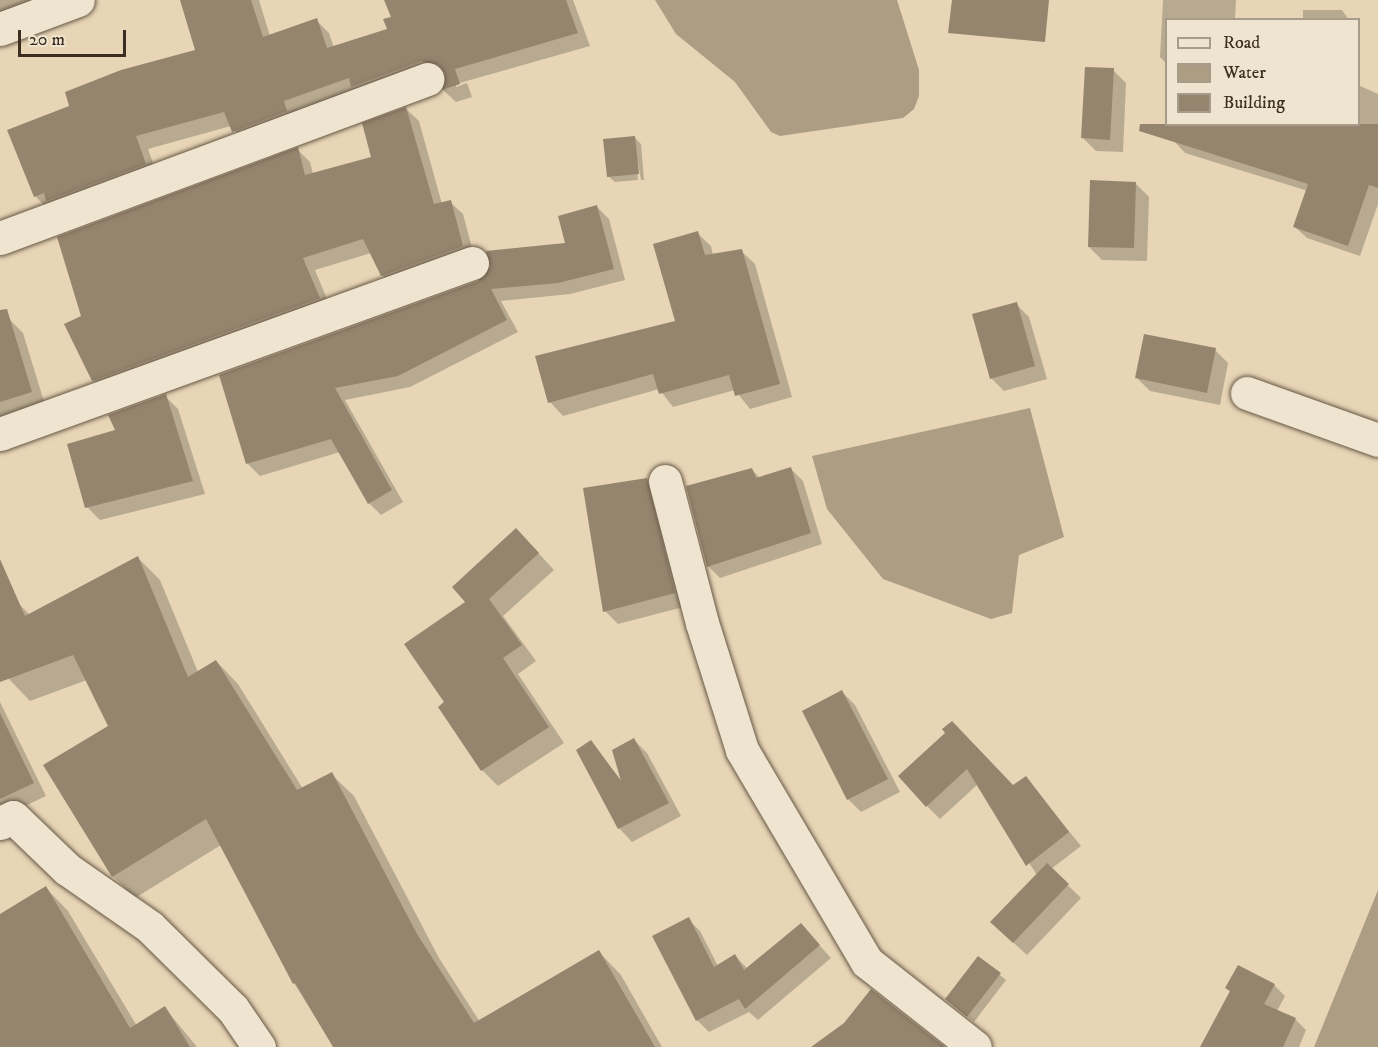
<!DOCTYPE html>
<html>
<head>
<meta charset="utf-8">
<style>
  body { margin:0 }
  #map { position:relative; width:1378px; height:1047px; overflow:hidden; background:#e7d5b5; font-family:"IM FELL DW Pica",serif }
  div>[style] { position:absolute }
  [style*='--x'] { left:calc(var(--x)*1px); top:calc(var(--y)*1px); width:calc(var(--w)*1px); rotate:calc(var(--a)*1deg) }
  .water>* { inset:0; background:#ad9d83 }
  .shadow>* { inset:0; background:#0003 }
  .building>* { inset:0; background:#95856e }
  .roads { filter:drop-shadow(0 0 2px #675847) drop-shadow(0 0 2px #675847) }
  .street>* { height:33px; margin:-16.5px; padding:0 16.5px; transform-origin:16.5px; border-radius:16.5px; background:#efe4cf }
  span { translate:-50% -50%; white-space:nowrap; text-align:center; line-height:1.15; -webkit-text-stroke:4.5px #efe4cf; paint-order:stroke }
  .legend { position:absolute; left:1165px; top:18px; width:195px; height:108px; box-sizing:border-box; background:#efe4cf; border:2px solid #a79c8a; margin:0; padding:8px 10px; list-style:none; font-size:18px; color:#3c2f22 }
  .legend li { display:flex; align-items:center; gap:12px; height:30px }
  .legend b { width:30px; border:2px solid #a79c8a }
  .scale { position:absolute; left:18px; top:30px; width:108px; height:27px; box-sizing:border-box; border:3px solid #3c2f22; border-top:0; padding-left:8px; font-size:18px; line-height:21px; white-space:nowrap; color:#3c2f22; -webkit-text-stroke:4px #efe4cf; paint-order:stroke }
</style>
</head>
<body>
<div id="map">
  <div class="water">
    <i style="clip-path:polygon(655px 0,897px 0,919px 70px,919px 96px,914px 109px,903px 118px,780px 136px,771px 132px,735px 82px,676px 34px)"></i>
    <i style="clip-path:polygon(1030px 408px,1064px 537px,1019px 555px,1012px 613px,991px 619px,883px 579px,827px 509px,812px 456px)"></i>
    <i style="clip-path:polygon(1378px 890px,1378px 1047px,1314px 1047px)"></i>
  </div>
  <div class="shadow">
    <i style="clip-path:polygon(0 0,57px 0,0 19px)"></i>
    <i style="clip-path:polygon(181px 0,259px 0,270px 36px,316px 20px,329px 33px,334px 48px,389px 29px,393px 18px,385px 0,573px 0,590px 46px,456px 84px,456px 87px,467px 83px,472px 97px,456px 102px,443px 90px,446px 76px,435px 74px,246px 144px,231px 126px,148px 149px,158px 177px,48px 209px,35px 196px,71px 106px,197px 51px)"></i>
    <i style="clip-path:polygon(1163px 0,1236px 0,1235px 20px,1166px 20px,1166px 63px,1160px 57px)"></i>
    <i style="clip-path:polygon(1303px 10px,1342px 10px,1349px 20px,1303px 20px)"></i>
    <i style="clip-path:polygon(1113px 70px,1126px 83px,1123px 152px,1096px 151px,1083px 138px)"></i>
    <i style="clip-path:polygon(1358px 85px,1378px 94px,1378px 204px,1360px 256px,1307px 238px,1295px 227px,1308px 191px,1185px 153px,1174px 141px,1358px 124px)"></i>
    <i style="clip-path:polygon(406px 109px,419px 121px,442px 204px,450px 202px,463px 214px,475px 259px,395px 288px,382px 275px,371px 253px,315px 270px,332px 311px,106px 393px,93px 380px,83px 317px,297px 149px,310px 162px,313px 174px,373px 158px)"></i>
    <i style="clip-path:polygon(635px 138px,641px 144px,644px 180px,641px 180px,634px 142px,638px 180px,615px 182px,608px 176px)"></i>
    <i style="clip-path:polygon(1135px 183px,1149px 197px,1147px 261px,1102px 260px,1089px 247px)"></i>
    <i style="clip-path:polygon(597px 207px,609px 219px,625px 280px,570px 294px,501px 301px,518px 332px,410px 387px,345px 400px,403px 502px,381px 515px,369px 503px,340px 452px,260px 476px,248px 464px,220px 376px,479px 282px,567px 245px)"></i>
    <i style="clip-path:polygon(697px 233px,711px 246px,713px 255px,741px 251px,755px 264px,792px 397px,750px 409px,735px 390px,673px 407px,659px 389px,563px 416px,550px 402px,677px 322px)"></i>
    <i style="clip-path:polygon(1016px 304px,1029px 317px,1047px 379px,1004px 391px,991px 378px)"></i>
    <i style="clip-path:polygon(10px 320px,23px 333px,45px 405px,0 418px,0 323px)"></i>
    <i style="clip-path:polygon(1215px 350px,1228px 363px,1220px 405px,1150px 391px,1137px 378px)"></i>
    <i style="clip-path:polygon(165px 396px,178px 409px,205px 494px,100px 520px,87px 507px,117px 431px)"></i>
    <i style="clip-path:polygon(791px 469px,803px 481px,822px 544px,720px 578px,708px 566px,752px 470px,760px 478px)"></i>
    <i style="clip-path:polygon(646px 480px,659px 493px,687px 606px,618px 624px,605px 611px)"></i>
    <i style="clip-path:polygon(532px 546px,554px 570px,503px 616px,536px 661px,518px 674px,564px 743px,498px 786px,482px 770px,447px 703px,468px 603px)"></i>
    <i style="clip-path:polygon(138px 558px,160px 580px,198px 672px,216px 661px,238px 684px,303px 789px,331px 774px,354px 796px,439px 958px,480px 1022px,599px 952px,621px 975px,662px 1047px,334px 1047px,294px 983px,221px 845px,135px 898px,113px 876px,110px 726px,87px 680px,30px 701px,8px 678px,0 658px,0 610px,18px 603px,30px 615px)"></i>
    <i style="clip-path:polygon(842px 692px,855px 705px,900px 792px,861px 812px,848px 799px)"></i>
    <i style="clip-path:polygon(0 702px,46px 796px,0 818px)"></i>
    <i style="clip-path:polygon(947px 734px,1013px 786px,1026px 778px,1081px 846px,1051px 869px,1081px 898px,1027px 955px,1005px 935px,1037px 875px,978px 784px,940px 819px,927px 806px)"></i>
    <i style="clip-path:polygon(634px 740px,647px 753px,681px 816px,632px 842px,619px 828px,578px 750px,591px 742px,621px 780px)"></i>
    <i style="clip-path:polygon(46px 888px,68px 911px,137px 1026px,165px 1008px,197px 1047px,0 1047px,0 915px)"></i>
    <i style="clip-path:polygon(688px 919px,700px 931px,718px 966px,735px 956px,748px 969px,801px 925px,831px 958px,758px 1020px,749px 1012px,709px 1032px,697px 1020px)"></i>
    <i style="clip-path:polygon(979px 958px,1006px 980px,974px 1022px,953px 1005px)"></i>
    <i style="clip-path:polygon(1274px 985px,1285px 996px,1277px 1011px,1295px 1019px,1306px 1030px,1299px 1047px,1202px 1047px,1231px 993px,1227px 988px)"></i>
  </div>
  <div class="building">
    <i style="clip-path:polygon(180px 0,251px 0,263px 37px,317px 18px,327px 48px,387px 29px,383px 19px,391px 17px,384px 0,566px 0,578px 33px,455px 69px,460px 84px,442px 90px,445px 73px,439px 65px,421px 61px,351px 87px,349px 78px,284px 101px,287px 111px,232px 132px,224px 112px,136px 136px,146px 164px,46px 201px,44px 193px,34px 197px,7px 130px,69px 106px,65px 92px,121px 70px,195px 50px)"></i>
    <i style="clip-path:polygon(952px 0,1049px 0,1045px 42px,948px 33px)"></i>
    <i style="clip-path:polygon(1085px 67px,1114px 68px,1110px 140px,1081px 138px)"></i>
    <i style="clip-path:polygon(406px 107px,434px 204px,451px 200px,463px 246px,381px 276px,363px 239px,303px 258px,320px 298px,92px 381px,64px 324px,81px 316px,57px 237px,298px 147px,305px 175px,371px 157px,362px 123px)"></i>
    <i style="clip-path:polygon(1140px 124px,1378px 124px,1378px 188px,1369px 185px,1348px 246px,1293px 227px,1308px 184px,1139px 131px)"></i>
    <i style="clip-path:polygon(635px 136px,639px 174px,607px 177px,603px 139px)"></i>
    <i style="clip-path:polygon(1090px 180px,1136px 182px,1134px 248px,1088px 247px)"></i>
    <i style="clip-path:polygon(597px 205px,614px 269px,558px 283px,491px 289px,507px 320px,398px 376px,335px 388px,392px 490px,368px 504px,331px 439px,246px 464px,219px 375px,478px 281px,490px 267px,486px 251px,565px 243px,558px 216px)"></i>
    <i style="clip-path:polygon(698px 231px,705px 255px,742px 249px,780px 384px,735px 396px,729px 375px,659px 394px,653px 374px,548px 403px,535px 356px,675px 321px,653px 244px)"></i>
    <i style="clip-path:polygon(1017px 302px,1035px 366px,990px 379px,972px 314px)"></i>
    <i style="clip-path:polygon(7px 309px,32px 392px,0 402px,0 310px)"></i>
    <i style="clip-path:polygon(1144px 334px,1216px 348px,1207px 393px,1135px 378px)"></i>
    <i style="clip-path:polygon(166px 394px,193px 481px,85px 508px,67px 444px,115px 430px,108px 415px)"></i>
    <i style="clip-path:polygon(791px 467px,811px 533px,707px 567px,686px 486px,752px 468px,756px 478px)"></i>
    <i style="clip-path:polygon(647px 478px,675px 593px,603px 612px,583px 488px)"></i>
    <i style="clip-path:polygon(516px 528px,539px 553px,489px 599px,522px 645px,503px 658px,549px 727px,481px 771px,438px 707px,444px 702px,404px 644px,465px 602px,452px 587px)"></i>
    <i style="clip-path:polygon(138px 556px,188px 677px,216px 660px,297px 790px,332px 772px,417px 934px,474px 1023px,599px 950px,655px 1047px,333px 1047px,295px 983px,293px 984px,206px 819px,112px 877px,43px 765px,108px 726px,73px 655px,0 682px,0 559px,25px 616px)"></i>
    <i style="clip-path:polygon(842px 690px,888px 779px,847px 800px,802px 711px)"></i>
    <i style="clip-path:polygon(0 713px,34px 783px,0 799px)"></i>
    <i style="clip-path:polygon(952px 721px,1013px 785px,1026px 776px,1069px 832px,1026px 866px,967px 769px,926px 807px,898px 776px,945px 733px,942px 729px)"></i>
    <i style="clip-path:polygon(634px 738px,669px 803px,618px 829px,576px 750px,591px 740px,621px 781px,612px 750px)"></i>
    <i style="clip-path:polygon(1047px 863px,1069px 884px,1013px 943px,990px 922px)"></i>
    <i style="clip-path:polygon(46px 886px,130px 1028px,165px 1006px,190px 1047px,0 1047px,0 914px)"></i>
    <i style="clip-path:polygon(689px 917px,714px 967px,735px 954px,744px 970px,801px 923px,820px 945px,745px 1009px,739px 999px,696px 1021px,652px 936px)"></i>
    <i style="clip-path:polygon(978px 956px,1001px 973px,967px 1017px,945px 999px)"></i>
    <i style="clip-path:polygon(1238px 965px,1275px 984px,1264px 1004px,1296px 1018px,1283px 1047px,1200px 1047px,1230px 991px,1225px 988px)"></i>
    <i style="clip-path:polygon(871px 989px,945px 1047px,811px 1047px,844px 1023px)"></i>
  </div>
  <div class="roads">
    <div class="street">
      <i style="--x:0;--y:29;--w:83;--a:-20.4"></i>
      <i style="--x:0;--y:238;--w:456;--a:-20.4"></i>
      <i style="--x:1247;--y:393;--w:139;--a:19.7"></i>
      <i style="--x:0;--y:434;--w:502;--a:-19.91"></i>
      <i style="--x:665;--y:481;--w:147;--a:75.4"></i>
      <i style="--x:702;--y:623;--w:133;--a:72.5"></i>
      <i style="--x:742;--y:750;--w:246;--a:59.5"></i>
      <i style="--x:867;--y:962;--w:137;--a:38.2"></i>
      <i style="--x:0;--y:823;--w:14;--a:-25"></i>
      <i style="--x:13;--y:817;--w:75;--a:43.9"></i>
      <i style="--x:67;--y:869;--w:101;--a:34.9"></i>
      <i style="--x:150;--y:927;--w:117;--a:44.7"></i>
      <i style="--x:233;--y:1009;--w:46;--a:55.6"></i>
    </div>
  </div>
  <ul class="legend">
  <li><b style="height:8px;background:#efe4cf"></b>Road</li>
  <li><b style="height:16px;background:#ad9d83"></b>Water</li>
  <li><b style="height:16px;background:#95856e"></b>Building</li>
  </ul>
  <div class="scale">20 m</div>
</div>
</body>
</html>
